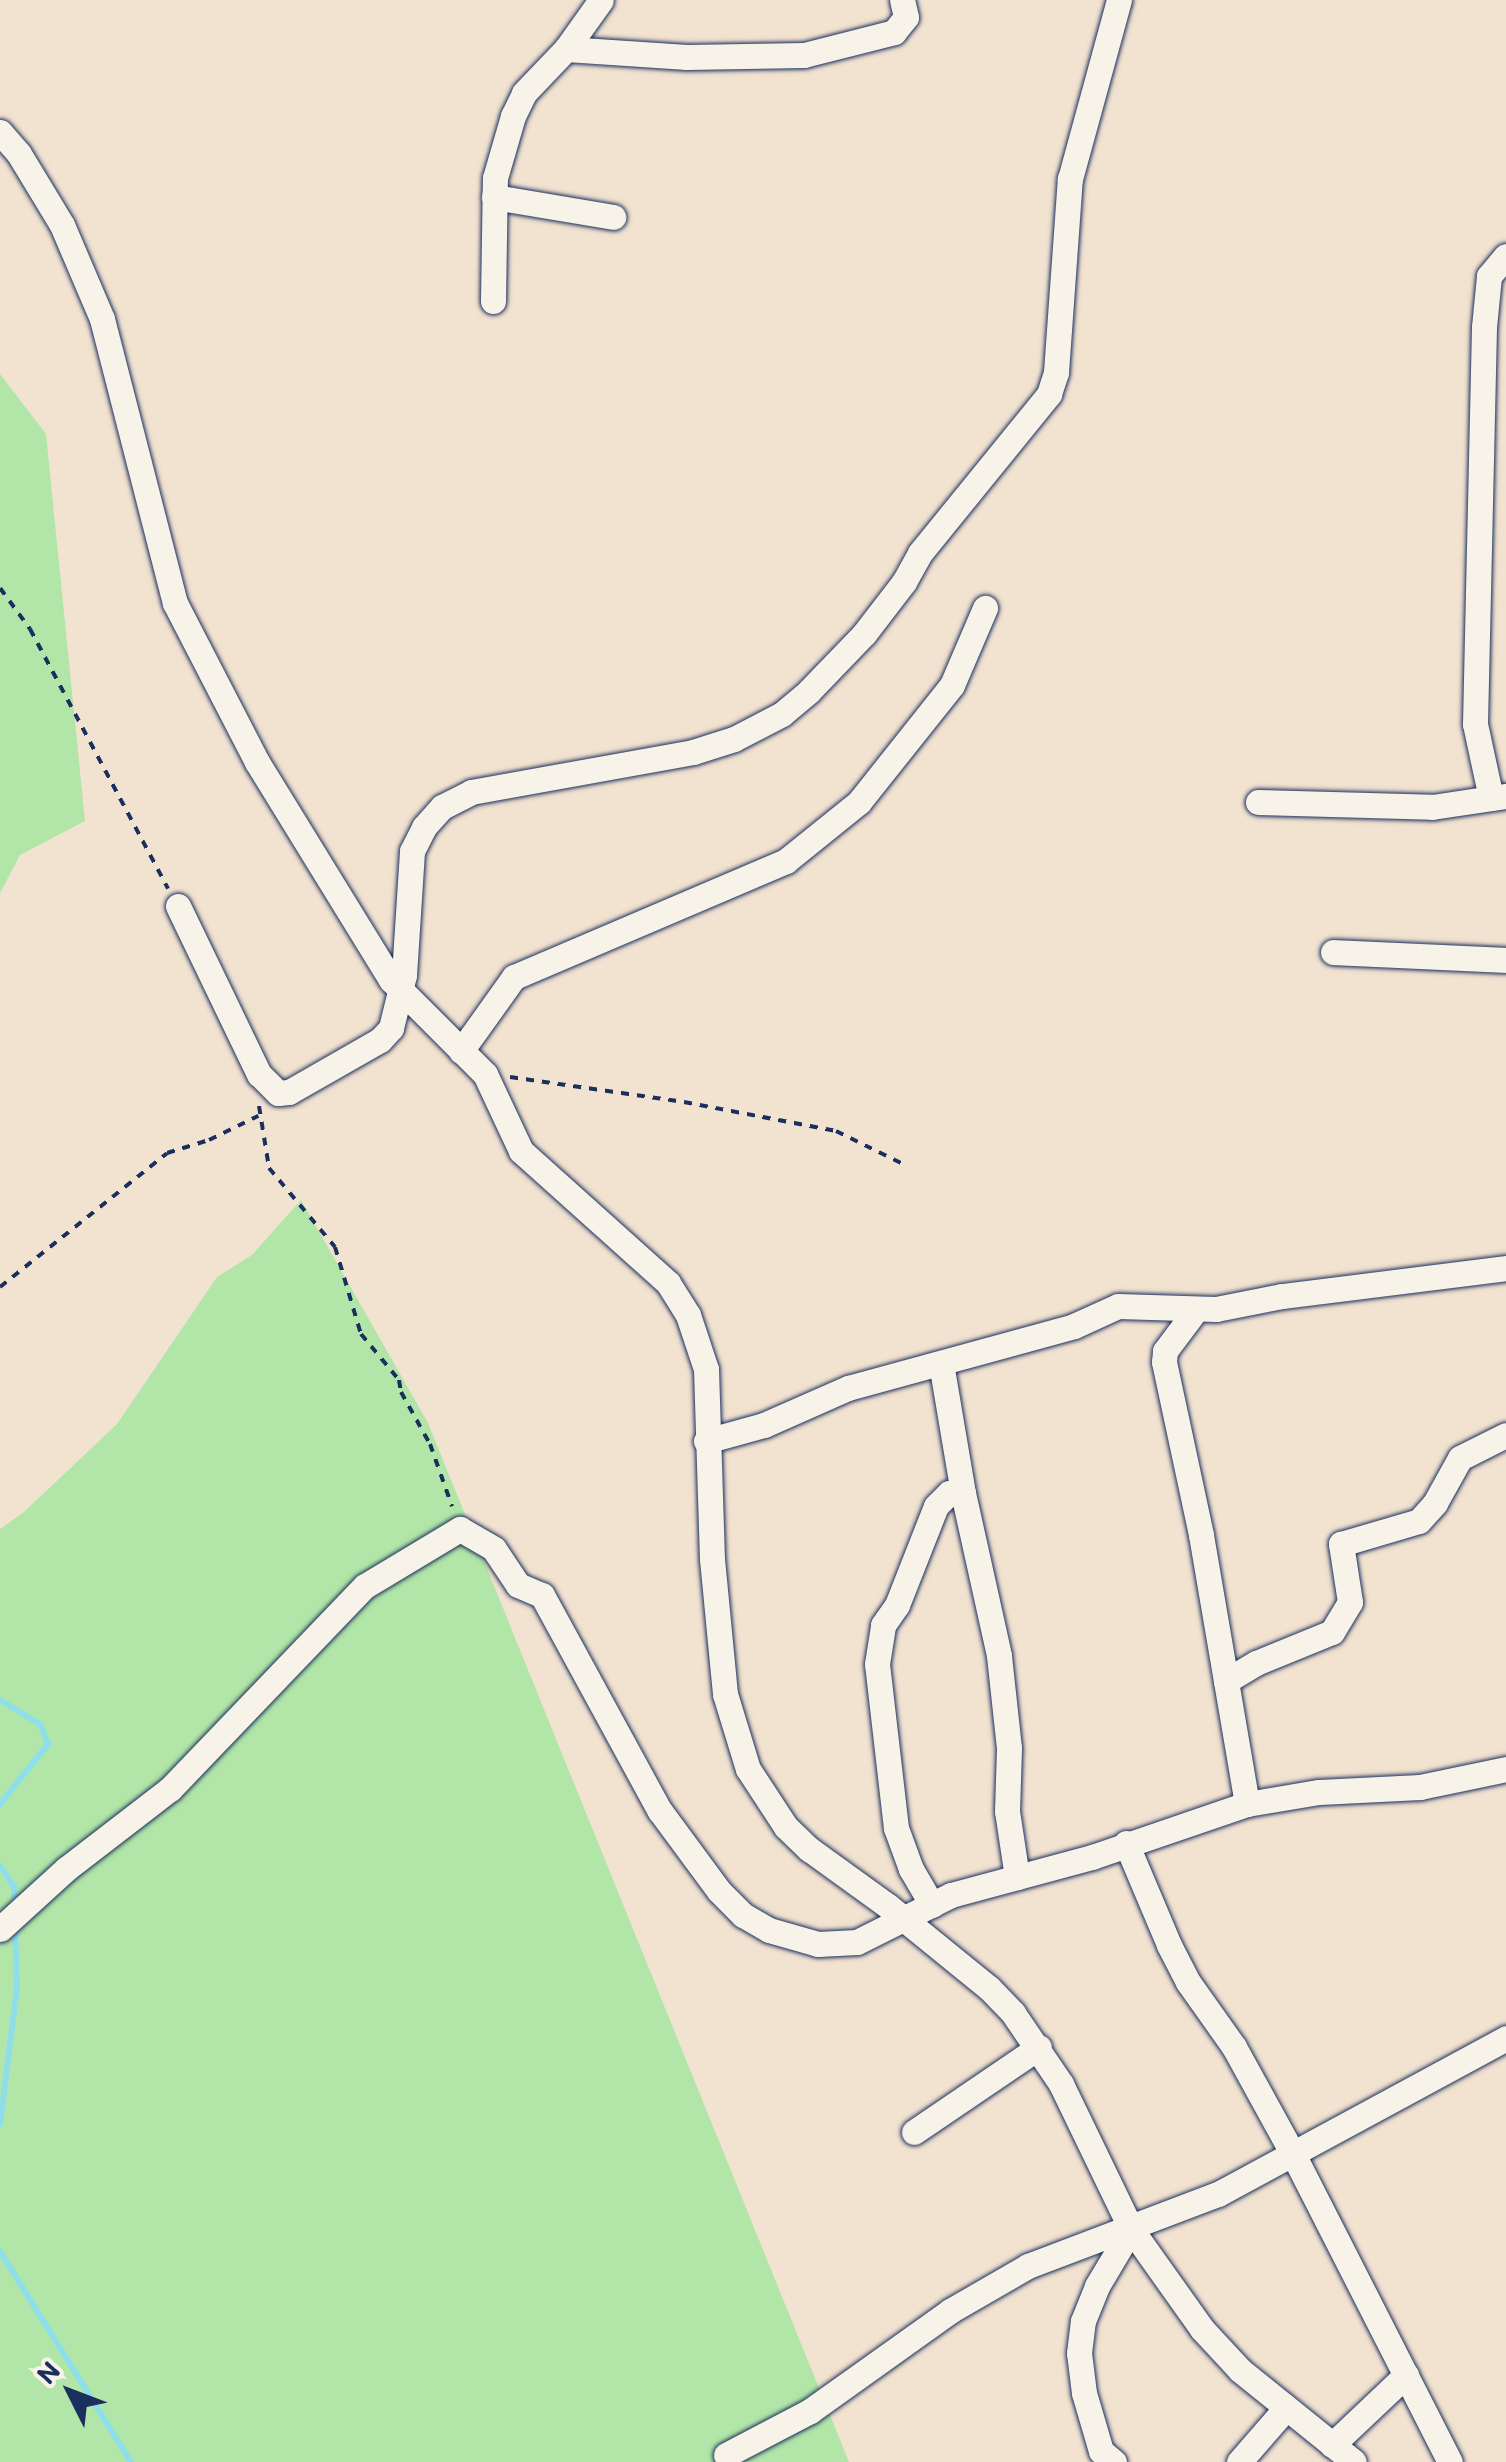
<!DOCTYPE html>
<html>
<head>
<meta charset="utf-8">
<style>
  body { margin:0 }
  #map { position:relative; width:1506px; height:2462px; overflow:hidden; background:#f2e2d0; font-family:Itim,sans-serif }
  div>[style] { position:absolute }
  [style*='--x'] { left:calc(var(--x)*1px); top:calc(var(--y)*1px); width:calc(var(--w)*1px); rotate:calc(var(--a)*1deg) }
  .green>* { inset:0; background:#b2e6a8 }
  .stream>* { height:6px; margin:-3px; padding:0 3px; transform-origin:3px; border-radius:3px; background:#8fdfeb }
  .path>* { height:4px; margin-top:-2px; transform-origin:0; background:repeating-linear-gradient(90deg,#1b2f5e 0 8px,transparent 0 16px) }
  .roads { filter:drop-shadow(0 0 2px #1b2f5e) drop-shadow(0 0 2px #1b2f5e) }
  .minor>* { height:25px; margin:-12.5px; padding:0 12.5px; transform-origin:12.5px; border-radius:12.5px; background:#f7f3e8 }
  span { translate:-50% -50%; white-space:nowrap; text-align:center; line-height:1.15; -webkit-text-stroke:10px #f7f3e8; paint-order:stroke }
  .north { position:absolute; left:20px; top:2342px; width:100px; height:100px; -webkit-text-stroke:8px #f7f3e8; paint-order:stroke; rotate:312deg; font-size:28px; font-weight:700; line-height:40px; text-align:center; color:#1b2f5e }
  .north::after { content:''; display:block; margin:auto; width:35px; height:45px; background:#1b2f5e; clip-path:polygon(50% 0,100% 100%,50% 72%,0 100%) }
</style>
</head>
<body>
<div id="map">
  <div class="green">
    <i style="clip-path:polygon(0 374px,46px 434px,85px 821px,20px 855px,0 893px)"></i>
    <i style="clip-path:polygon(301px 1200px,428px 1423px,849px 2462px,0 2462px,0 1529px,24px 1512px,117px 1424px,217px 1277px,252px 1255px)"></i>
  </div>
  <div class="stream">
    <i style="--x:0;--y:1700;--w:47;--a:31"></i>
    <i style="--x:40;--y:1724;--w:22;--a:68"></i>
    <i style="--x:48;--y:1744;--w:77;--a:128.7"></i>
    <i style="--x:0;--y:1866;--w:25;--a:56"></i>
    <i style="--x:14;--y:1887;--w:19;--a:90"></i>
    <i style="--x:0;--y:2124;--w:138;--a:-82.9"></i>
    <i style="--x:17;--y:1987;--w:59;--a:-91.9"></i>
    <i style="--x:0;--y:2251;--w:248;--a:58.2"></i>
  </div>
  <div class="path">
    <i style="--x:0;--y:588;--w:51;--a:53.8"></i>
    <i style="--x:30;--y:629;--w:294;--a:62"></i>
    <i style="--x:510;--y:1077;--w:176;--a:8.2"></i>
    <i style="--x:684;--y:1102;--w:155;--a:10.8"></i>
    <i style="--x:836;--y:1131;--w:77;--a:26.2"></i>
    <i style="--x:259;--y:1106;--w:63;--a:80.8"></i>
    <i style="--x:269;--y:1168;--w:103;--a:50.1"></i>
    <i style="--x:335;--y:1247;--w:91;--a:73.4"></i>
    <i style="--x:361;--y:1334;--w:60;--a:50.4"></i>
    <i style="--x:399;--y:1380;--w:12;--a:81"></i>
    <i style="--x:401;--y:1392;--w:60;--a:60.9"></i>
    <i style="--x:430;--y:1444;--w:66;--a:70.5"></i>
    <i style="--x:0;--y:1287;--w:214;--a:-38.7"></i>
    <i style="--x:167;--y:1153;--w:44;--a:-17.2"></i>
    <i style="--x:209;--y:1140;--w:55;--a:-26.1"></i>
  </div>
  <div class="roads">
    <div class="minor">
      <i style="--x:566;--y:49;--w:121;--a:3.8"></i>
      <i style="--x:687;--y:57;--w:117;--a:-1"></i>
      <i style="--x:804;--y:55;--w:93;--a:-14.3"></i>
      <i style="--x:894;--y:32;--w:19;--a:-51"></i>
      <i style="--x:906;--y:17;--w:17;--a:-103"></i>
      <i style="--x:0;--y:132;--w:29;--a:49"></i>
      <i style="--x:19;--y:154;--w:83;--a:58.8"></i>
      <i style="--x:62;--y:225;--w:102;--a:66.9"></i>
      <i style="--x:102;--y:319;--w:293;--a:75.6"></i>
      <i style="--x:175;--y:603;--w:179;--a:62.7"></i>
      <i style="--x:257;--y:762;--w:256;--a:58.4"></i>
      <i style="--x:391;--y:980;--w:133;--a:45"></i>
      <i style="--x:485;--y:1074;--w:85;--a:64.9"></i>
      <i style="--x:521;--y:1151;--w:198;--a:41.9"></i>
      <i style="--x:668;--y:1283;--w:38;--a:58"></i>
      <i style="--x:688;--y:1315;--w:57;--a:71.6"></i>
      <i style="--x:706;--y:1369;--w:190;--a:88.2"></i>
      <i style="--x:712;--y:1559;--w:136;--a:84.5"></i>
      <i style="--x:725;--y:1694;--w:78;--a:73"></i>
      <i style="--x:748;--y:1769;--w:69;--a:56.8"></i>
      <i style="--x:786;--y:1827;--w:32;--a:44"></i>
      <i style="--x:809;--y:1849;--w:97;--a:35.8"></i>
      <i style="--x:888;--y:1906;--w:130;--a:39.1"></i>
      <i style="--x:989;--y:1988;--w:35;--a:46"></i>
      <i style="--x:1013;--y:2013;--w:86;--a:55.9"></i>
      <i style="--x:1061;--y:2084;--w:161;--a:64.2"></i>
      <i style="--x:1131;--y:2229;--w:123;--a:54.6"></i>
      <i style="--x:1202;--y:2329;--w:56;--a:47.2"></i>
      <i style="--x:1240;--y:2370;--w:146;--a:38.9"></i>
      <i style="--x:494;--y:197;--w:121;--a:9.5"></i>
      <i style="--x:493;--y:301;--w:123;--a:-89.1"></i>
      <i style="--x:495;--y:178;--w:65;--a:-73.8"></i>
      <i style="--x:513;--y:116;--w:25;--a:-64"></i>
      <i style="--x:524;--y:93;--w:61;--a:-46.3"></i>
      <i style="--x:566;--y:49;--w:60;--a:-54.5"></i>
      <i style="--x:1491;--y:798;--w:76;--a:-102.2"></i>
      <i style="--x:1475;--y:724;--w:397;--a:-88.7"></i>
      <i style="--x:1484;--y:327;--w:51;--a:-84.4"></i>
      <i style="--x:1489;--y:276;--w:26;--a:-50"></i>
      <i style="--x:1258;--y:802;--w:174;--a:1.6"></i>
      <i style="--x:1432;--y:807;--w:75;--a:-8.5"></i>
      <i style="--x:178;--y:906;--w:187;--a:64.3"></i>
      <i style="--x:259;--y:1074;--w:27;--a:45"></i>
      <i style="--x:278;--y:1093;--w:11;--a:-5"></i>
      <i style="--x:289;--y:1092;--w:105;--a:-29.7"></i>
      <i style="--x:380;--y:1040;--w:16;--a:-47"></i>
      <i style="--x:391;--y:1028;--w:55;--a:-76.2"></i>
      <i style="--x:404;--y:975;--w:124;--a:-86.3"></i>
      <i style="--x:412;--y:851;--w:27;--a:-63"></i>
      <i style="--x:424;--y:827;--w:27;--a:-48"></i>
      <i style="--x:442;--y:807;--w:33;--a:-27"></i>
      <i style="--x:471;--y:792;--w:226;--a:-10.2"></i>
      <i style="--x:693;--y:752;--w:43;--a:-17.6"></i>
      <i style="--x:734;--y:739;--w:54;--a:-27.5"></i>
      <i style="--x:782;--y:714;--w:35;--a:-40"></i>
      <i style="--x:809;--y:691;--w:79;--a:-46"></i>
      <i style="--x:864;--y:634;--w:66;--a:-52.4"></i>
      <i style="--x:904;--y:582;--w:33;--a:-61"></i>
      <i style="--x:920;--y:553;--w:205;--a:-50.9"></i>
      <i style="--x:1049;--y:394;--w:23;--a:-72"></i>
      <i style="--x:1056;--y:372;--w:194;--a:-85.9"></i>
      <i style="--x:1070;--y:179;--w:186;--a:-74.7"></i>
      <i style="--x:1333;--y:952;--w:173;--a:2.6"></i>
      <i style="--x:461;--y:1051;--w:91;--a:-54.4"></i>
      <i style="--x:514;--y:977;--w:296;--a:-23.1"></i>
      <i style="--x:786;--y:861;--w:94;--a:-38.9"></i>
      <i style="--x:859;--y:802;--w:149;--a:-51.5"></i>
      <i style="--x:952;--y:685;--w:84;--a:-66.8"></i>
      <i style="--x:1195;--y:1311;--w:50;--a:126.9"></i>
      <i style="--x:1165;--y:1351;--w:11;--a:95"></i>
      <i style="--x:1164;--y:1362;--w:177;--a:77.9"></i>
      <i style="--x:1201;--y:1535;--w:148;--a:80.3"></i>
      <i style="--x:941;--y:1363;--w:132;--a:80.4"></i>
      <i style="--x:963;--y:1493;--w:167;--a:77.5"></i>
      <i style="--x:999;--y:1656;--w:93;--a:83.8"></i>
      <i style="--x:1009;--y:1748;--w:63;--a:91.8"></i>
      <i style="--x:1007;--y:1811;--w:67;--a:81.4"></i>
      <i style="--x:706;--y:1441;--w:60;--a:-15.4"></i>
      <i style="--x:764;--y:1425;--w:92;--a:-23.8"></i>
      <i style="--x:848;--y:1388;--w:234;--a:-15.3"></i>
      <i style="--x:1074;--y:1326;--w:48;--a:-24.4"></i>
      <i style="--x:1118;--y:1306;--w:98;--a:1.8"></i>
      <i style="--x:1216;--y:1309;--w:67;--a:-11.1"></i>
      <i style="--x:1282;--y:1296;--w:226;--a:-7.1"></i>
      <i style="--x:1247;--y:1804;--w:125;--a:-99.7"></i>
      <i style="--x:1226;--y:1681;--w:35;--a:-31"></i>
      <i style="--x:1256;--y:1663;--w:82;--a:-22.2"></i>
      <i style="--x:1332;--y:1632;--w:35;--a:-59"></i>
      <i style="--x:1350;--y:1602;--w:59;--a:-98.8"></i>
      <i style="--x:1341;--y:1544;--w:81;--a:-16.4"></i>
      <i style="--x:1419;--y:1521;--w:24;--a:-48"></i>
      <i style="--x:1435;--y:1503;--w:51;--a:-60.9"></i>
      <i style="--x:1460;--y:1458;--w:51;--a:-26.6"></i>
      <i style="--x:1126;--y:1843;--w:111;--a:67.1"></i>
      <i style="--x:1169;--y:1945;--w:42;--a:62.8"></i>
      <i style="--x:1188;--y:1982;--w:80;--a:54.7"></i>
      <i style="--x:1234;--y:2047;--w:124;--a:61.2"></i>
      <i style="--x:1294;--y:2156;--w:343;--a:63"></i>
      <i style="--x:932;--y:1905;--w:42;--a:-120.3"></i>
      <i style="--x:911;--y:1869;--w:44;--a:-110.1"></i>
      <i style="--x:896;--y:1828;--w:165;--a:-96.6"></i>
      <i style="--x:877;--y:1664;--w:39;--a:-81"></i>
      <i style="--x:883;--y:1625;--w:24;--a:-55"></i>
      <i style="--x:897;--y:1605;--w:106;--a:-68.5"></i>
      <i style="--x:936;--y:1506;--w:18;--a:-45"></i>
      <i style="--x:949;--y:1493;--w:14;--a:0"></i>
      <i style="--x:0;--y:1929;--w:89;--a:-42.3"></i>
      <i style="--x:66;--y:1869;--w:131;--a:-37.6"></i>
      <i style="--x:170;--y:1789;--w:281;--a:-46.2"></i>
      <i style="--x:365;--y:1586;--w:111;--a:-31"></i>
      <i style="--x:460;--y:1529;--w:39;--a:30"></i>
      <i style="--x:494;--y:1549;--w:43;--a:56.3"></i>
      <i style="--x:518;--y:1585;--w:26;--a:23"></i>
      <i style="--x:542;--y:1595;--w:246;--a:61.4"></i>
      <i style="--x:660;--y:1811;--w:99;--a:53.6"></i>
      <i style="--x:719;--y:1891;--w:34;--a:45"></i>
      <i style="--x:743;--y:1915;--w:30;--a:30"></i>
      <i style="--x:769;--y:1930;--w:51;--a:15.9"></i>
      <i style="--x:818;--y:1944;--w:39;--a:-3"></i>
      <i style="--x:857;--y:1942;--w:105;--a:-26.6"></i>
      <i style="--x:951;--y:1895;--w:146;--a:-15.1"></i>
      <i style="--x:1092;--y:1857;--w:164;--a:-18.9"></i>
      <i style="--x:1247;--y:1804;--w:73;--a:-9.5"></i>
      <i style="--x:1319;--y:1792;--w:101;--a:-2.8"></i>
      <i style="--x:1420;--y:1787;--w:88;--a:-11.8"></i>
      <i style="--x:914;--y:2132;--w:151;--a:-34.2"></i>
      <i style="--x:1332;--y:2445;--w:102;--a:-43.4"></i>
      <i style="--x:726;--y:2455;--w:95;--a:-27.6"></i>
      <i style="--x:810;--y:2411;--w:172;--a:-35.5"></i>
      <i style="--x:950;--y:2311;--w:90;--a:-30"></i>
      <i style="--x:1028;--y:2266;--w:203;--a:-20.8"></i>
      <i style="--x:1218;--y:2194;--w:328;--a:-28.4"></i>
      <i style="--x:1114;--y:2462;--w:17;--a:-140"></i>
      <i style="--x:1101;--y:2451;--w:60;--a:-106.3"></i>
      <i style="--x:1084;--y:2393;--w:40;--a:-97.1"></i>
      <i style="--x:1079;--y:2353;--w:32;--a:-83"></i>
      <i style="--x:1083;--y:2321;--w:38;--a:-68"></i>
      <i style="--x:1097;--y:2286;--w:66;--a:-59.2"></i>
      <i style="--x:1239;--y:2462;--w:72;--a:-49"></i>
    </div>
  </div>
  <div class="north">N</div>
</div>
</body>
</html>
